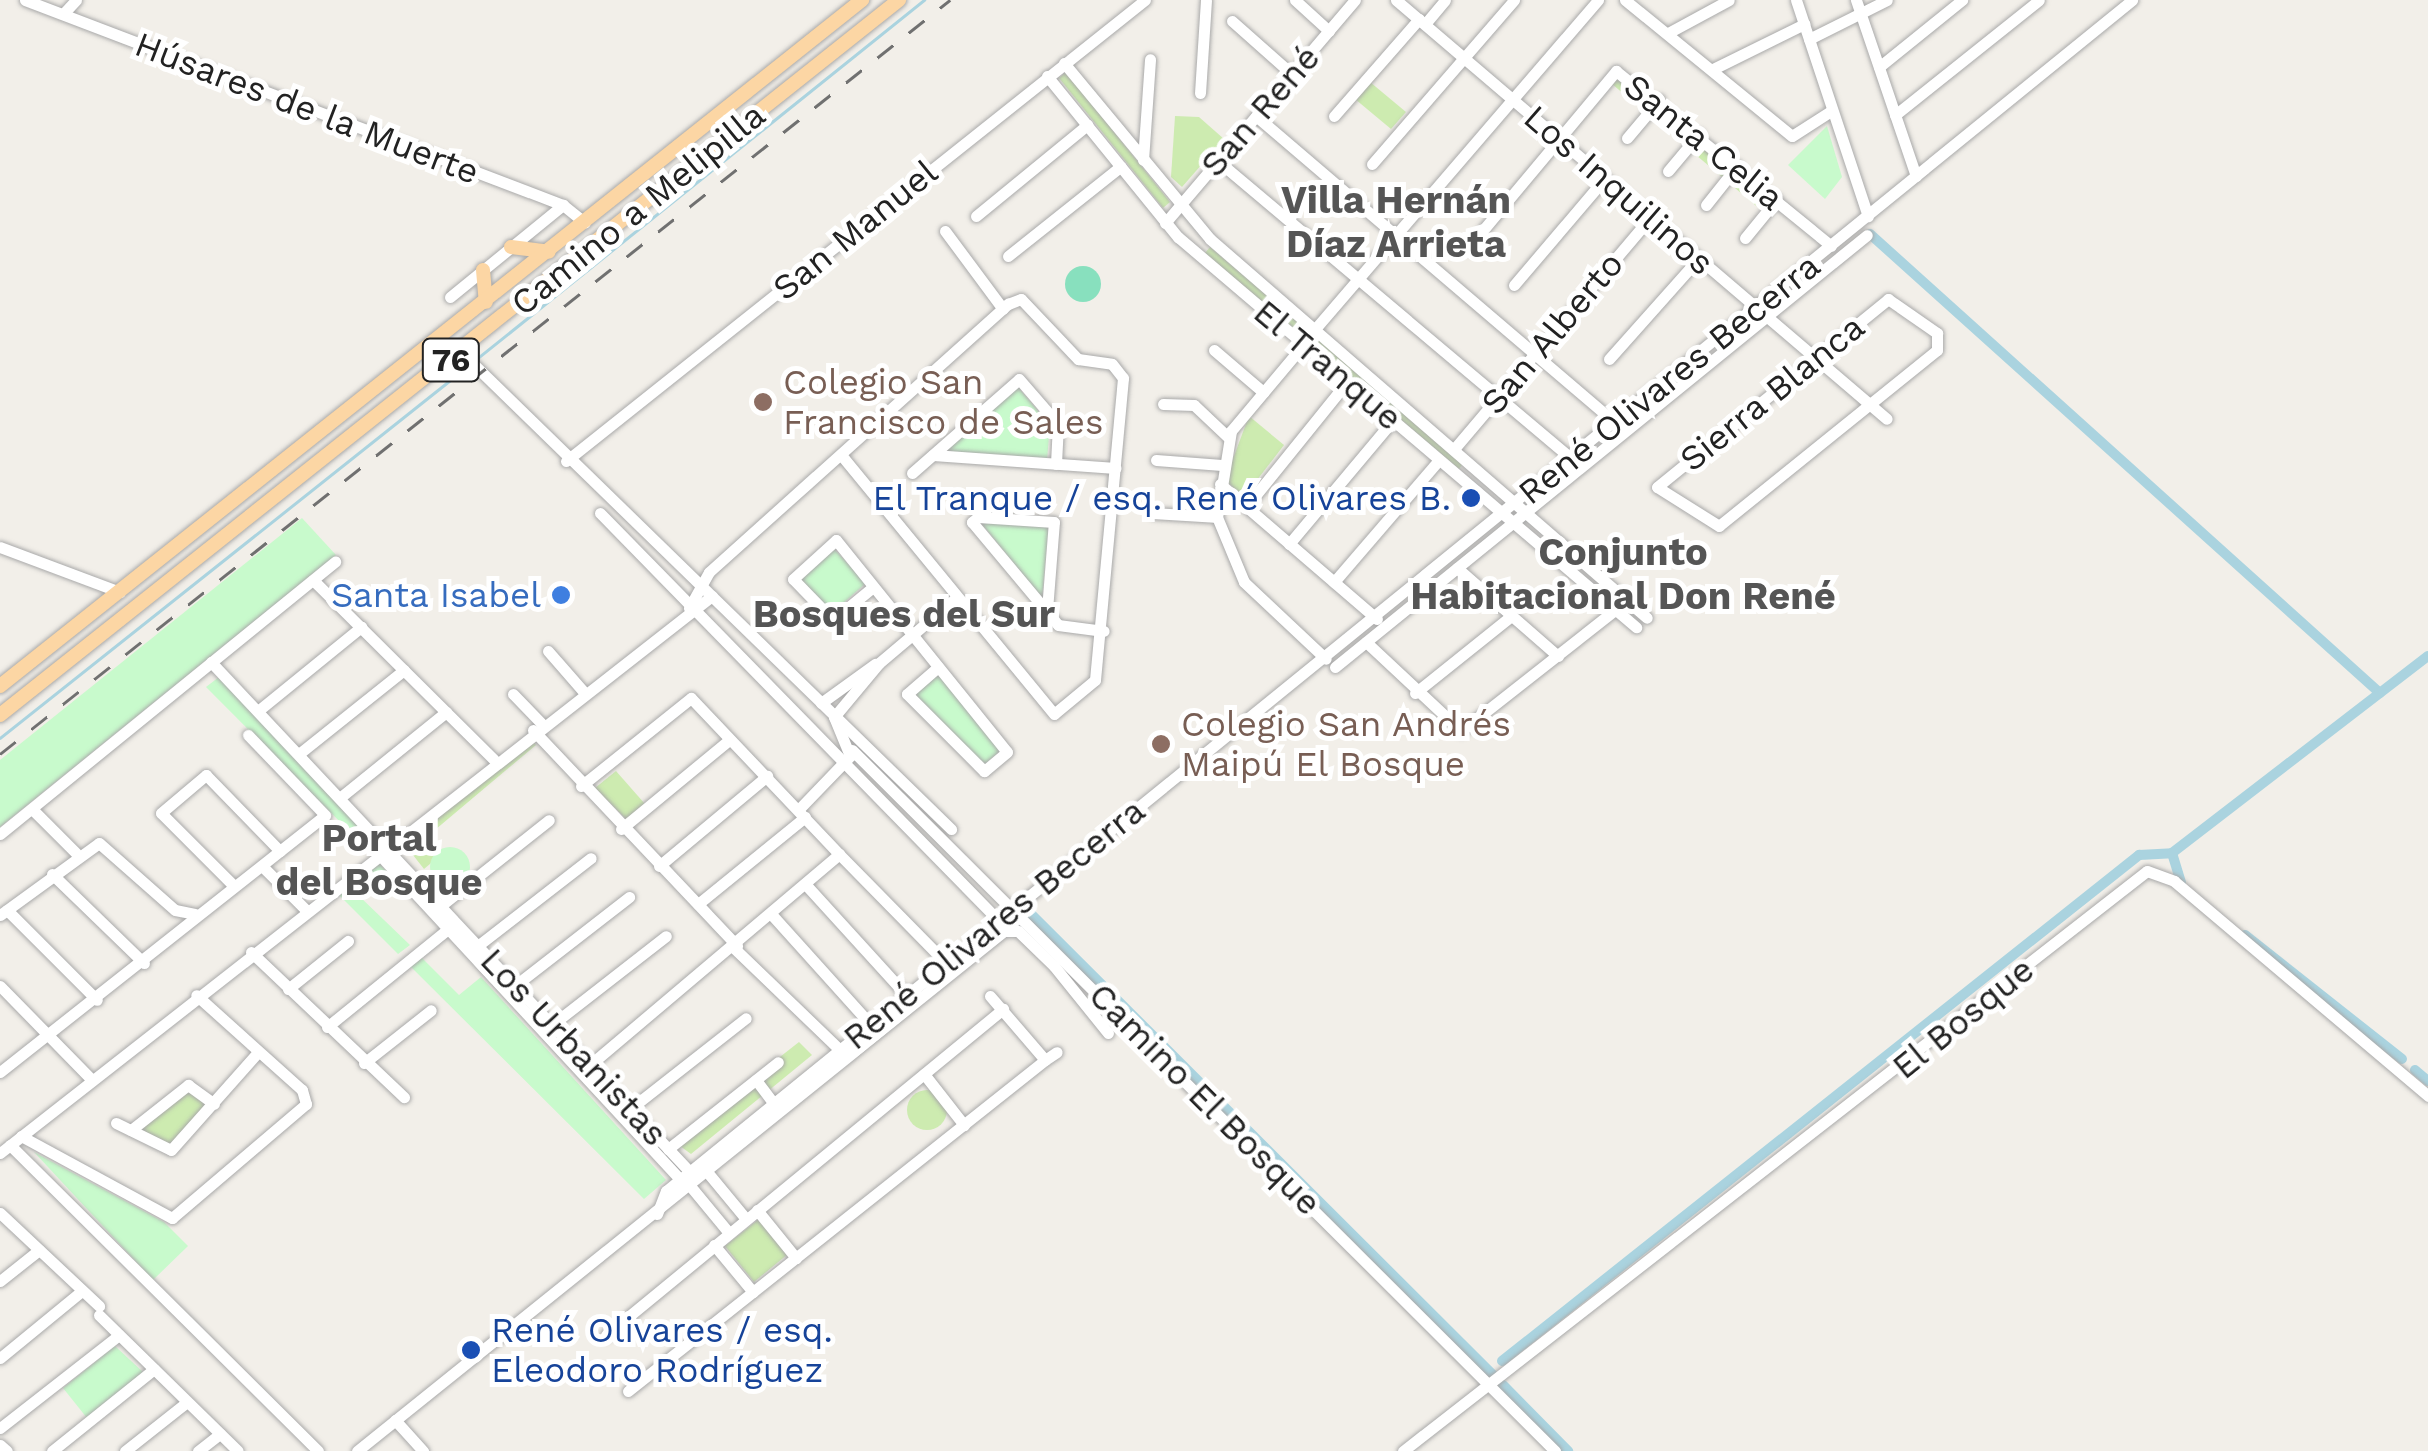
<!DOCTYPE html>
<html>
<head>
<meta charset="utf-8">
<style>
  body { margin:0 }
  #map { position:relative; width:2428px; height:1451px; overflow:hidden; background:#f2efe9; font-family:"Work Sans",sans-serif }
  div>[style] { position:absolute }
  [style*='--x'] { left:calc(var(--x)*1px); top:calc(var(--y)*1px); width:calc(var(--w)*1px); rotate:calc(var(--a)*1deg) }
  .grass>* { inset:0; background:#cdebb0 }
  .round { border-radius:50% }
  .park>* { inset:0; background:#c8facc }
  .pitch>* { inset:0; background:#88e0be }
  .stream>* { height:2.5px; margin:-1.25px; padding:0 1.25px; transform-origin:1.25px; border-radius:1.25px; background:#aad3df }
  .canal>* { height:10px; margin:-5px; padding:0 5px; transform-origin:5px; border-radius:5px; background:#aad3df }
  .roads { filter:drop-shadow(0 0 2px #a9a9a9) drop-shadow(0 0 2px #a9a9a9) }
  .minor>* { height:11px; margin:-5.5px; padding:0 5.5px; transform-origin:5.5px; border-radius:5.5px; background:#fff }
  .major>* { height:14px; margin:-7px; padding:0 7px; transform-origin:7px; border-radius:7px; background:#fcd6a4 }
  .rail>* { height:2.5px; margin-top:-1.25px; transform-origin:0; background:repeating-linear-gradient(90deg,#707070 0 20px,transparent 0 40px) }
  .dots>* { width:28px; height:28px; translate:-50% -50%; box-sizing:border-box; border:5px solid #fff; border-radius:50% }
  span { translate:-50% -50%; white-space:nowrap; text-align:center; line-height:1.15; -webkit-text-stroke:10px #fff; paint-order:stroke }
  .shield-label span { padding:2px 8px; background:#fff; border:2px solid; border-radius:8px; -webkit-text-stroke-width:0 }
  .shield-label { font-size:32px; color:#222; font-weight:700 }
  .street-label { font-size:35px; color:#222 }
  .education-label { font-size:35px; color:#785e54 }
  .left { translate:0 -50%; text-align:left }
  .transit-label { font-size:35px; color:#164399 }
  .right { translate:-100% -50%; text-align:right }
  .shop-label { font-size:35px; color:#366cbe }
  .neighbourhood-label { font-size:38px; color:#555; font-weight:700 }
</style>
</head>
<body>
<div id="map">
  <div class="grass">
    <i style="clip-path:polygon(1066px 72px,1170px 202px,1163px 208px,1059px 78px)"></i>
    <i style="clip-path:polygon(1622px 72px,1771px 198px,1761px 210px,1612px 84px)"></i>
    <i style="clip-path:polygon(1370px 82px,1406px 112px,1391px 129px,1355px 99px)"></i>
    <i style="clip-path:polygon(1175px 116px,1199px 117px,1224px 139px,1182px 187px,1171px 177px)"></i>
    <i style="clip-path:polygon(1210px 247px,1464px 462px,1459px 469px,1205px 253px)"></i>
    <i style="clip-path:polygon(1249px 416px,1284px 445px,1244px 497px,1225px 480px)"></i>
    <i style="clip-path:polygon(528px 736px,536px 745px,423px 840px,437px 858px,424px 869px,402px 841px)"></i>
    <i style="clip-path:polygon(616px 771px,645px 804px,626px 819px,595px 788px)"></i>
    <i style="clip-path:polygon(799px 1042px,812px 1055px,691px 1154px,673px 1141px)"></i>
    <i style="clip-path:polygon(189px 1088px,209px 1104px,168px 1147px,137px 1129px)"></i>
    <i class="round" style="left:907px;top:1090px;width:40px;height:40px"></i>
    <i style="clip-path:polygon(759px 1219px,788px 1254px,754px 1282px,725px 1246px)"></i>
  </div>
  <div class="park">
    <i style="clip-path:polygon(1827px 126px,1842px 177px,1825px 199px,1788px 165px)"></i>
    <i style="clip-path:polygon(1017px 386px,1050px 425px,1047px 460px,942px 452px)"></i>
    <i style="clip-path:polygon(302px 518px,336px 555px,0 827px,0 760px)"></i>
    <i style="clip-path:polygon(978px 519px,1049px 524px,1042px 598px)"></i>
    <i style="clip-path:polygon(834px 549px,866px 583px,831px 614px,800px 580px)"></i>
    <i style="clip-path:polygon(937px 673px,1000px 751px,984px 765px,913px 692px)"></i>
    <i style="clip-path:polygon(219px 677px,379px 842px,368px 850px,206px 687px)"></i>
    <i class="round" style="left:430px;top:847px;width:40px;height:40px"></i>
    <i style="clip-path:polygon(379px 863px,386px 871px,357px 894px,410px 945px,398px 954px,337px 893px)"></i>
    <i style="clip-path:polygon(419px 955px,459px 995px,481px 977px,666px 1180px,644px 1199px,409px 965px)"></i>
    <i style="clip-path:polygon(34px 1152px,164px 1222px,188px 1246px,153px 1280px)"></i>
    <i style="clip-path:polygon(115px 1346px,144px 1373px,87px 1418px,63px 1388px)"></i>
  </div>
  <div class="pitch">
    <i class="round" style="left:1065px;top:266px;width:36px;height:36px"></i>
  </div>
  <div class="stream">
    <i style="--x:474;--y:361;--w:577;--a:-38.74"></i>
    <i style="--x:0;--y:738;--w:598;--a:-38.48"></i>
  </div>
  <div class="canal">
    <i style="--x:1870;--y:234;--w:686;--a:41.99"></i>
    <i style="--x:2172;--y:853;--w:31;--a:73"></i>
    <i style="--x:1028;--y:911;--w:657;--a:44.94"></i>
    <i style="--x:2245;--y:935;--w:200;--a:38.3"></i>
    <i style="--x:2415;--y:1070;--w:17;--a:40"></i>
    <i style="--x:1502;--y:1361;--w:814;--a:-38.46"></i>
    <i style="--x:2139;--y:855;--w:33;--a:-3"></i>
    <i style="--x:2172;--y:853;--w:323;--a:-37.6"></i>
    <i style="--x:1503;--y:1385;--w:93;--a:45.4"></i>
  </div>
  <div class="roads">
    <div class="minor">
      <i style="--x:25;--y:0;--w:576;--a:20.86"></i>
      <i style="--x:563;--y:205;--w:28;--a:39"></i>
      <i style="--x:1295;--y:0;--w:46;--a:42.4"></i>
      <i style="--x:1396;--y:0;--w:645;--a:40.48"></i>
      <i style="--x:1625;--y:0;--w:215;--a:39.2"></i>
      <i style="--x:1792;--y:136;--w:46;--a:-32.7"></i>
      <i style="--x:1796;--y:0;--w:228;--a:71.6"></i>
      <i style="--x:1856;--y:0;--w:186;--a:71.2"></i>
      <i style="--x:63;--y:14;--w:19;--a:-47"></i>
      <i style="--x:1232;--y:21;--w:80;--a:41.5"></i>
      <i style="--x:1425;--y:24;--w:31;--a:-50"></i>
      <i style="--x:1668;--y:33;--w:69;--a:-28.4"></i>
      <i style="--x:1809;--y:39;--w:87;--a:-26.6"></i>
      <i style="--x:1064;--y:63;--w:229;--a:50.3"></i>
      <i style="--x:1210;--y:239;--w:578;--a:40.93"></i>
      <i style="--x:1879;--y:67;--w:107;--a:-38.9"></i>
      <i style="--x:1713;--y:69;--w:102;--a:-26.3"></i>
      <i style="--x:1047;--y:76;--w:208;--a:50.9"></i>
      <i style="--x:1178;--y:237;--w:602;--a:40.42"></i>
      <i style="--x:1200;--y:93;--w:93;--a:-86.3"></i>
      <i style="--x:1895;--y:115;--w:184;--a:-38.6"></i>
      <i style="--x:1256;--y:116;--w:473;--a:40.5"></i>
      <i style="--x:1334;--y:116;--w:129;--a:-48.8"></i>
      <i style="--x:1627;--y:138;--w:50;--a:-49.9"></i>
      <i style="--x:1143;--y:160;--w:101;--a:-86"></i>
      <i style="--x:1218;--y:161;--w:463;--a:40.1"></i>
      <i style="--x:1372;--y:164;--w:217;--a:-49.1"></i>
      <i style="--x:1668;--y:171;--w:48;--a:-50"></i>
      <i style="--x:1706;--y:205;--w:50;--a:-51.5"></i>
      <i style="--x:976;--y:216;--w:144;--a:-39.3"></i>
      <i style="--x:1165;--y:223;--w:293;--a:-49.6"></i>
      <i style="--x:945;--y:231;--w:97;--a:53.4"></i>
      <i style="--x:1745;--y:238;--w:50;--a:-50.6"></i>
      <i style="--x:1468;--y:248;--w:231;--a:-50.1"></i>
      <i style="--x:1616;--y:71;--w:277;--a:39.1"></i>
      <i style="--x:1008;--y:256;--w:144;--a:-38.5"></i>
      <i style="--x:1514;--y:285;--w:140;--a:-49.6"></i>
      <i style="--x:450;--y:297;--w:146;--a:-39.2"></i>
      <i style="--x:1888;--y:299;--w:60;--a:34.8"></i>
      <i style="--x:1937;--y:333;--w:17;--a:90"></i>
      <i style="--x:1937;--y:350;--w:280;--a:141.1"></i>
      <i style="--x:1719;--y:526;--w:73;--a:-147.8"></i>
      <i style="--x:1657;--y:487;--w:298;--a:-39.1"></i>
      <i style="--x:1315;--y:329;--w:434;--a:-49.3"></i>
      <i style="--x:1304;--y:344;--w:114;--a:130"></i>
      <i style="--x:1231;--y:431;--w:87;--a:99.2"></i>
      <i style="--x:1217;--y:517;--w:70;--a:67.4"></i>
      <i style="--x:1244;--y:582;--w:112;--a:43.2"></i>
      <i style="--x:1214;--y:350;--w:65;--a:40.6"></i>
      <i style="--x:461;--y:352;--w:684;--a:44.23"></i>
      <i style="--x:1609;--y:359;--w:135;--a:-48.3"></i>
      <i style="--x:1163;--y:404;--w:31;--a:2"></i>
      <i style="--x:1194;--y:405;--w:48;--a:43.3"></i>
      <i style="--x:1454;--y:449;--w:304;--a:-49.7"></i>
      <i style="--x:933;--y:455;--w:183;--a:4.1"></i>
      <i style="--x:1156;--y:460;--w:66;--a:4.3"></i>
      <i style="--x:566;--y:461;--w:740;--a:-38.53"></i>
      <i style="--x:912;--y:473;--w:142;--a:-41.3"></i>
      <i style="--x:1019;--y:379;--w:60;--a:49.1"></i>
      <i style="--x:1058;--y:424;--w:40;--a:92.9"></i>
      <i style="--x:1220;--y:484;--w:207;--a:40.7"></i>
      <i style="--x:1246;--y:507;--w:161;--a:-51.1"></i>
      <i style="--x:600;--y:513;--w:571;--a:45.64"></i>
      <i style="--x:1154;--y:513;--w:63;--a:3.6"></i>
      <i style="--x:1289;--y:544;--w:162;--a:-50"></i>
      <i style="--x:0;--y:547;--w:128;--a:20.6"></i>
      <i style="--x:1457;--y:568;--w:134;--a:41.1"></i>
      <i style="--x:313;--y:580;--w:255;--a:44.8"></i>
      <i style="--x:1334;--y:582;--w:161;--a:-49.3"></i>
      <i style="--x:873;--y:587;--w:52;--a:140.5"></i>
      <i style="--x:833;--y:620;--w:57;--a:-134.3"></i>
      <i style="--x:793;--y:579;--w:58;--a:-42.2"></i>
      <i style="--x:836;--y:540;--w:272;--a:51.1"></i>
      <i style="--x:1007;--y:752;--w:30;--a:140"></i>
      <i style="--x:984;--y:771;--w:109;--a:-135"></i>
      <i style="--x:907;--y:694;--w:41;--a:-41.1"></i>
      <i style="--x:689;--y:608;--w:41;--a:-60.9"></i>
      <i style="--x:709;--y:572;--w:402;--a:-41.9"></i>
      <i style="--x:1008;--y:304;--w:14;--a:-21"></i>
      <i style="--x:1021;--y:299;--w:83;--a:46.5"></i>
      <i style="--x:1078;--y:359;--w:34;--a:8"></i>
      <i style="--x:1112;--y:364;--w:18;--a:52"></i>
      <i style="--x:1123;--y:378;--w:303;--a:95.3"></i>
      <i style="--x:1095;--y:680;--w:53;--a:140.3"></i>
      <i style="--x:1054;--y:714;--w:335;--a:-129.4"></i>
      <i style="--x:1047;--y:610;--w:88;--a:-85.5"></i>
      <i style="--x:1054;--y:522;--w:76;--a:-176.2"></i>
      <i style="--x:978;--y:517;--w:8;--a:140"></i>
      <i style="--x:972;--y:522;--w:134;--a:50.1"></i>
      <i style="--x:1058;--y:625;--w:46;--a:7.4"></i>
      <i style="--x:1366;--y:642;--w:130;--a:43.1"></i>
      <i style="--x:1461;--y:731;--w:202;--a:-38.2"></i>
      <i style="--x:548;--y:651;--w:52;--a:48.9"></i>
      <i style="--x:211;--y:662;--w:700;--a:46.8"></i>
      <i style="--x:1335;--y:667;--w:685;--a:-39.08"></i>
      <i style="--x:1415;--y:693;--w:123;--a:-38.7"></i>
      <i style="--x:513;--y:694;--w:40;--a:46"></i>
      <i style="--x:821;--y:703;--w:67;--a:-35.8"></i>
      <i style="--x:259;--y:710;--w:132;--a:-39.1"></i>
      <i style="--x:834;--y:717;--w:70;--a:-50.2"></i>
      <i style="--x:879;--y:663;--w:102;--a:-40.2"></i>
      <i style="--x:533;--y:730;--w:297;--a:46.6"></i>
      <i style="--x:852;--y:750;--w:993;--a:44.92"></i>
      <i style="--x:300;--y:753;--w:133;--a:-38.6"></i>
      <i style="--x:581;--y:786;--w:141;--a:-38.7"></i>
      <i style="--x:691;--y:698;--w:215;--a:46.5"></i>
      <i style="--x:342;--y:796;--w:134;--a:-38.9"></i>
      <i style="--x:800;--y:808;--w:72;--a:-46.1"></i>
      <i style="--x:850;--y:756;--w:42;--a:-112.3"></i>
      <i style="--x:32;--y:809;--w:62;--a:45"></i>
      <i style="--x:621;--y:829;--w:140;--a:-39.5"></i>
      <i style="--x:0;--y:834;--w:432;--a:-39.1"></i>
      <i style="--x:377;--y:852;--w:446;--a:47.2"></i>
      <i style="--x:839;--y:854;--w:154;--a:45.5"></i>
      <i style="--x:262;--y:866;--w:61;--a:45"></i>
      <i style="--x:659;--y:866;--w:141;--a:-39.8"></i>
      <i style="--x:52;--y:874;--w:128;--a:44.1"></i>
      <i style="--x:234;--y:886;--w:103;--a:-135"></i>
      <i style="--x:161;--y:813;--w:59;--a:-40.2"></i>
      <i style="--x:206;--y:775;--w:106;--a:45.8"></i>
      <i style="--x:807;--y:886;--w:149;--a:47.7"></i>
      <i style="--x:443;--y:904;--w:135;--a:-38.4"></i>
      <i style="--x:698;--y:904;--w:138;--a:-39.1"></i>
      <i style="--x:7;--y:910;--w:127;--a:45"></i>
      <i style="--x:0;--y:915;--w:122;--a:-36"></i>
      <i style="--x:99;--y:843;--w:101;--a:41.4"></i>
      <i style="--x:175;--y:910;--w:20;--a:11"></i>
      <i style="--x:772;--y:915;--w:148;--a:48"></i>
      <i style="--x:480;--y:944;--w:140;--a:-37.8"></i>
      <i style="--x:735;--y:949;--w:146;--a:43.9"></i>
      <i style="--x:251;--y:952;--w:211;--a:43.5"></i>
      <i style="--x:517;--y:984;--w:142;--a:-37.8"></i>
      <i style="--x:0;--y:986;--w:132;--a:45.6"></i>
      <i style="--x:288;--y:989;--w:77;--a:-38.7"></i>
      <i style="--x:990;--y:996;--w:84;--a:49.3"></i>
      <i style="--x:1045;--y:1060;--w:14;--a:-34"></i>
      <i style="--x:553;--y:1024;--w:143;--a:-37.9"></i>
      <i style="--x:327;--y:1027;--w:156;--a:-39"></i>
      <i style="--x:364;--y:1063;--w:85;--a:-38.3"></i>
      <i style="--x:585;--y:1069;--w:333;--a:-40.2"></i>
      <i style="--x:0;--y:1072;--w:414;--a:-38.3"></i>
      <i style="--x:325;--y:815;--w:111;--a:-133.9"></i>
      <i style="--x:924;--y:1074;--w:65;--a:51.9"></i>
      <i style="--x:756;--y:1080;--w:30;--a:53"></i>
      <i style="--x:630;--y:1109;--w:147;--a:-38.1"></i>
      <i style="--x:116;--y:1123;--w:61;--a:26.1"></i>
      <i style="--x:171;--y:1150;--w:130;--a:-48.4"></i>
      <i style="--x:131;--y:1130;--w:73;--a:-38.3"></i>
      <i style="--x:188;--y:1085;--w:32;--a:36"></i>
      <i style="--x:21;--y:1136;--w:172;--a:28.5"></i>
      <i style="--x:172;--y:1218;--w:176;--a:-40.4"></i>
      <i style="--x:306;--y:1104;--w:15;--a:-106"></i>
      <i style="--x:302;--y:1090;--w:142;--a:-138.1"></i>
      <i style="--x:10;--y:1145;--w:434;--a:44.8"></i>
      <i style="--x:668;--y:1149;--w:140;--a:-38.3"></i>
      <i style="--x:0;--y:1153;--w:904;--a:-38.04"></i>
      <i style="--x:708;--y:1173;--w:60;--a:50.4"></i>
      <i style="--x:691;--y:1187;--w:60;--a:50.4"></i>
      <i style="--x:757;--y:1210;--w:62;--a:50.9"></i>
      <i style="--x:0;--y:1213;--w:136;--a:43.2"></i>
      <i style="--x:657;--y:1214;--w:25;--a:-69"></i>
      <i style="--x:666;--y:1191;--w:1889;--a:-39.09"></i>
      <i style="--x:714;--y:1245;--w:61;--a:50.3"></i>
      <i style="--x:0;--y:1281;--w:50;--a:-38.5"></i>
      <i style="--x:99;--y:1315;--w:194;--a:44.4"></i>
      <i style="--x:606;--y:1335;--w:514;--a:-39.39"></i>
      <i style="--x:0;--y:1358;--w:106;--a:-39.3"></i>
      <i style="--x:628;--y:1391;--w:532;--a:-38.44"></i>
      <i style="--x:395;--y:1420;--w:42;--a:47.9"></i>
      <i style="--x:0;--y:1428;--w:151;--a:-38"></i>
      <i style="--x:0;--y:1445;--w:9;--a:41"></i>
      <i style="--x:52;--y:1451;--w:131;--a:-38.8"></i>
      <i style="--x:125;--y:1451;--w:79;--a:-38.3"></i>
      <i style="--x:198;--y:1451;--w:28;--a:-38"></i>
      <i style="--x:357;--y:1451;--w:830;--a:-38.79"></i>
      <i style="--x:1004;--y:931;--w:14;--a:0"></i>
      <i style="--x:1018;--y:931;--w:50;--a:44.2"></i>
      <i style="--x:1054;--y:966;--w:86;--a:51.1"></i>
      <i style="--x:1403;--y:1451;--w:943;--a:-37.94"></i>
      <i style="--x:2147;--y:871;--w:29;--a:20"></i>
      <i style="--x:2174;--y:881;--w:333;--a:40.2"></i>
    </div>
    <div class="major">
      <i style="--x:511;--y:247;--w:38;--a:7"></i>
      <i style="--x:483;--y:270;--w:32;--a:85"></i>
      <i style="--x:0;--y:686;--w:1102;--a:-38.51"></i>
      <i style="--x:0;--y:715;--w:1149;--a:-38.5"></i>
    </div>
  </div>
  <div class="rail">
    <i style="--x:0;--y:754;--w:1213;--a:-38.44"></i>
  </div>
  <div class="dots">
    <i style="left:763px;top:402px;background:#8d6e63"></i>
    <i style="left:1471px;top:498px;background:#1a4fb4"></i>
    <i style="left:561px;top:595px;background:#3f7fe0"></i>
    <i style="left:1161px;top:744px;background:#8d6e63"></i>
    <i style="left:471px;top:1350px;background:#1a4fb4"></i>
  </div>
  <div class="shield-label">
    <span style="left:451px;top:360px">76</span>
  </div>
  <div class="street-label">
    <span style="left:307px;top:108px;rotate:21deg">Húsares de la Muerte</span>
    <span style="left:1260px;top:111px;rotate:-49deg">San René</span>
    <span style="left:1704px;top:142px;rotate:39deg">Santa Celia</span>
    <span style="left:1619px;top:190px;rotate:41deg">Los Inquilinos</span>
    <span style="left:638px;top:209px;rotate:-39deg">Camino a Melipilla</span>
    <span style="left:855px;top:230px;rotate:-39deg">San Manuel</span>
    <span style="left:1552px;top:333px;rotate:-50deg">San Alberto</span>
    <span style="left:1328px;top:365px;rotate:40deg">El Tranque</span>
    <span style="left:1669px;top:379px;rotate:-39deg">René Olivares Becerra</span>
    <span style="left:1772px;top:393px;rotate:-39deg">Sierra Blanca</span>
    <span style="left:994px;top:924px;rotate:-39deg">René Olivares Becerra</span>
    <span style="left:1963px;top:1018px;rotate:-39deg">El Bosque</span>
    <span style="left:574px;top:1047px;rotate:47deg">Los Urbanistas</span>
    <span style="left:1205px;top:1099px;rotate:45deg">Camino El Bosque</span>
  </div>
  <div class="education-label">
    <span class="left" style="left:783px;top:402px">Colegio San<br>Francisco de Sales</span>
    <span class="left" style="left:1181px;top:744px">Colegio San Andrés<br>Maipú El Bosque</span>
  </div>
  <div class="transit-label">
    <span class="right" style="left:1451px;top:498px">El Tranque / esq. René Olivares B.</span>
    <span class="left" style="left:491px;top:1350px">René Olivares / esq.<br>Eleodoro Rodríguez</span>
  </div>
  <div class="shop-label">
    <span class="right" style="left:541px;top:595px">Santa Isabel</span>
  </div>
  <div class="neighbourhood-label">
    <span style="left:1396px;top:223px">Villa Hernán<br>Díaz Arrieta</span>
    <span style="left:1623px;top:575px">Conjunto<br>Habitacional Don René</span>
    <span style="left:904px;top:615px">Bosques del Sur</span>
    <span style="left:379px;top:861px">Portal<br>del Bosque</span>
  </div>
</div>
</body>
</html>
